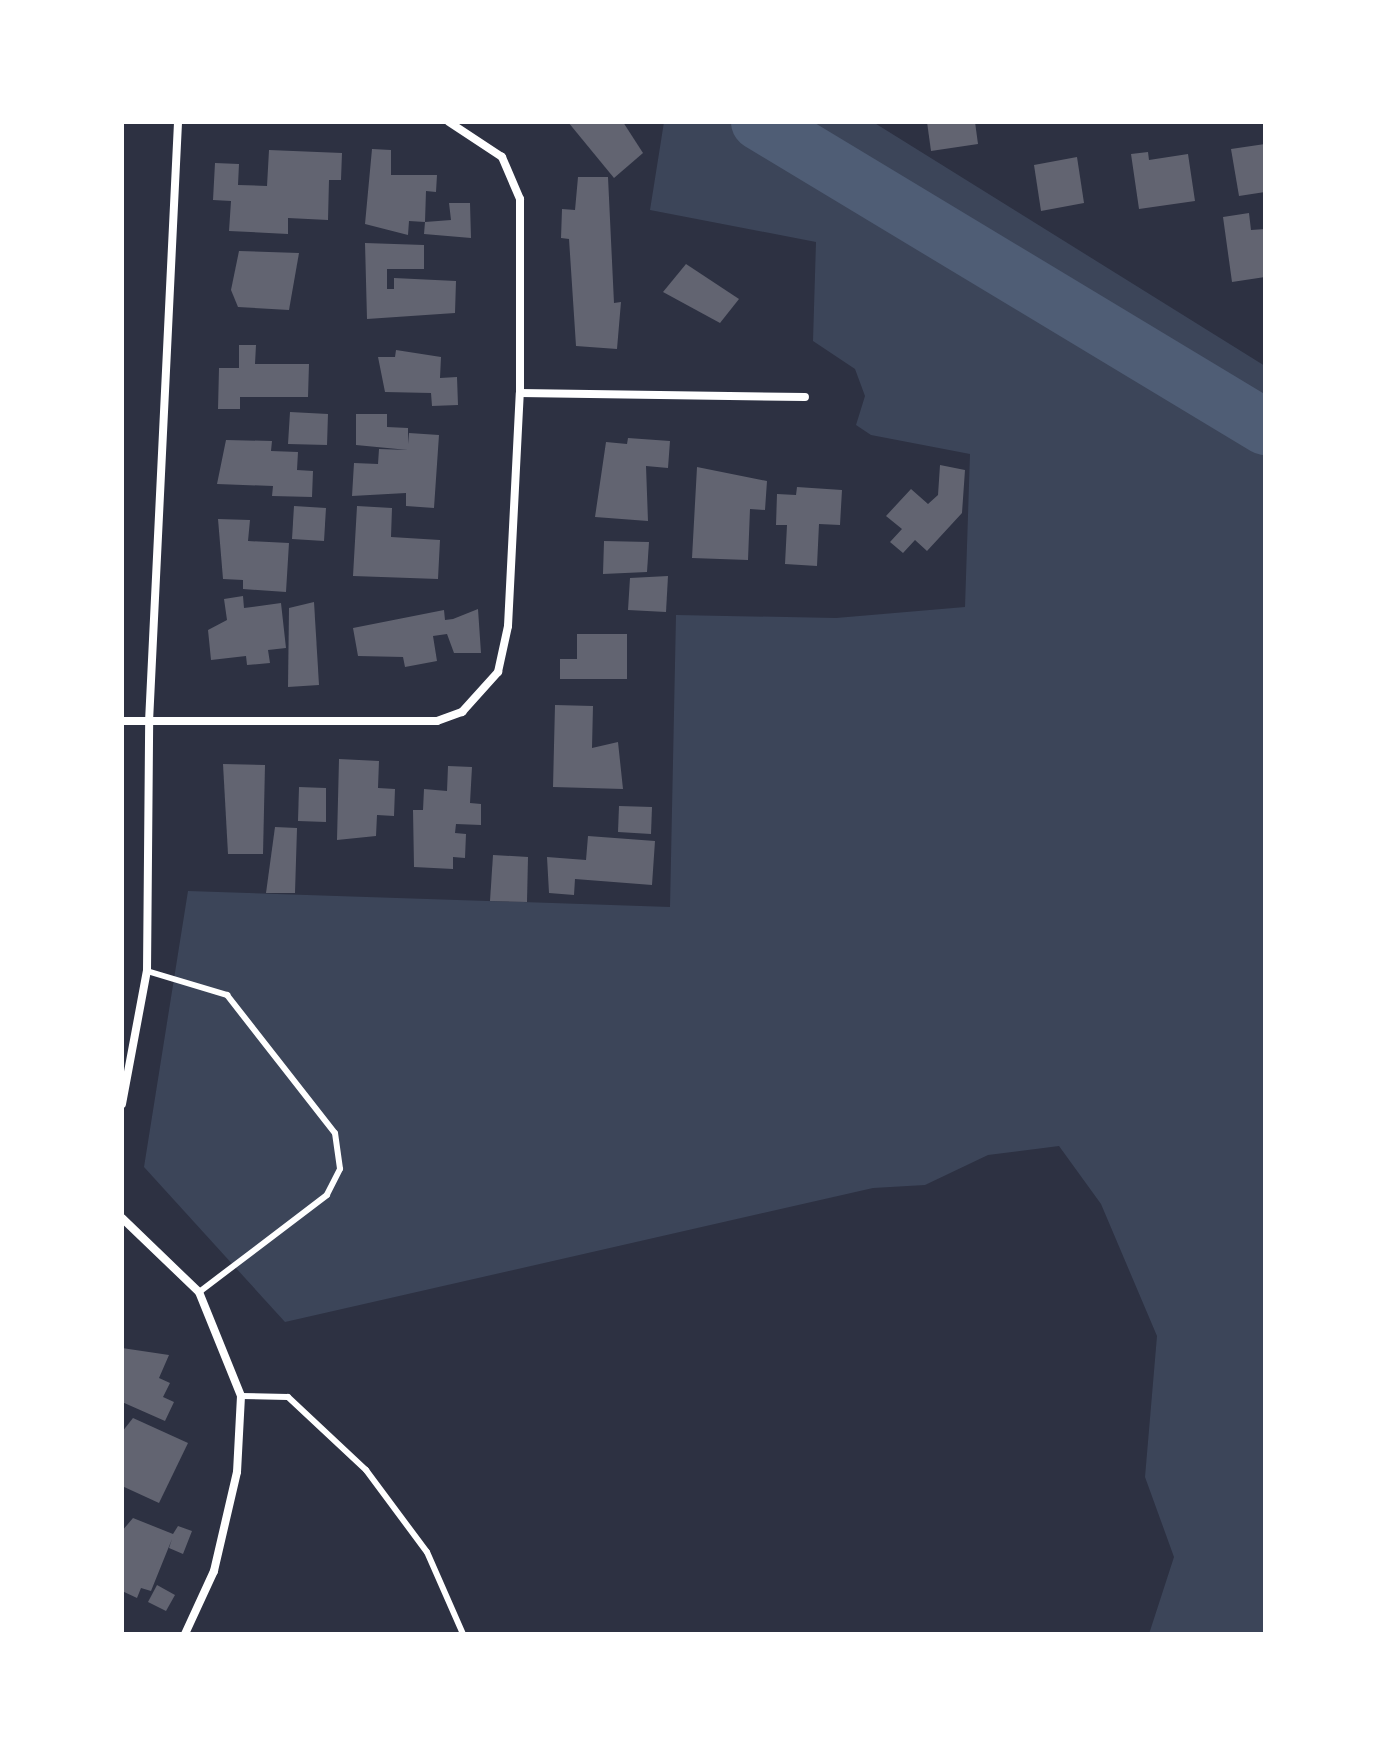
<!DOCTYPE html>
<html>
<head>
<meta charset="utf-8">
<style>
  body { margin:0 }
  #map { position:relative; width:1387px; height:1756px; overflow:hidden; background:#2d3142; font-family:"Titillium Web",sans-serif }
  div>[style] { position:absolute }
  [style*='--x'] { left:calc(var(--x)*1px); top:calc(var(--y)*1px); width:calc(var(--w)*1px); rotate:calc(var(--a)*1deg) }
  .green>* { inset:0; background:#3c4559 }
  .river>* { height:56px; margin:-28px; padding:0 28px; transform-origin:28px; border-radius:28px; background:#4f5d75 }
  .building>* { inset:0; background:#626471 }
  .service>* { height:6px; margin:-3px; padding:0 3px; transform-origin:3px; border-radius:3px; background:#fff }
  .minor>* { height:8px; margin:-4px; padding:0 4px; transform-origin:4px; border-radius:4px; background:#fff }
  span { translate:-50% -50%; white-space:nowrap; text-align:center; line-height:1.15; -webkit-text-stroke:6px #fff; paint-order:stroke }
  .frame { position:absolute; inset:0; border:124px solid #fff; pointer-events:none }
</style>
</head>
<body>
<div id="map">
  <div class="green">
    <i style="clip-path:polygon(664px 122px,873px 122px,1265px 366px,1265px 1634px,1149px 1634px,1174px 1557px,1145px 1477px,1157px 1336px,1101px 1204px,1059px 1146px,988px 1155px,925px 1185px,873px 1188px,285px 1322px,144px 1167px,188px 891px,670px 907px,676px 615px,836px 618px,965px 607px,970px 454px,871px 435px,856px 425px,865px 396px,855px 369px,813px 341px,816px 242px,650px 210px)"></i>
  </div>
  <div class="river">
    <i style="--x:759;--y:122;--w:591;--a:31.08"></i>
  </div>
  <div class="building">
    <i style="clip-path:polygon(568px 122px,623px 122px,643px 153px,614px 178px)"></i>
    <i style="clip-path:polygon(927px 122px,975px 122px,978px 144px,931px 151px)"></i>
    <i style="clip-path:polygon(1265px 144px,1265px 192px,1239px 196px,1231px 149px)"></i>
    <i style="clip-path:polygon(372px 149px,391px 150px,391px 175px,437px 175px,436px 192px,426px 191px,425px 222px,409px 221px,408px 235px,365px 224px)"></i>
    <i style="clip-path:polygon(269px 150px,342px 153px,341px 180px,329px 180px,328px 220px,288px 218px,288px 234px,229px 231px,231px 201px,213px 200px,215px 163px,239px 164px,238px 185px,267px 186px)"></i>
    <i style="clip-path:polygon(1148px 152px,1149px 160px,1188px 154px,1195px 201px,1139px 209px,1131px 154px)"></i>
    <i style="clip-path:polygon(1077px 157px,1084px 203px,1041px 211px,1034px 165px)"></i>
    <i style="clip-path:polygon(578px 177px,608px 177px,614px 303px,621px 302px,617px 349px,576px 346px,569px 239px,561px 238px,562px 209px,575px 210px)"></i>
    <i style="clip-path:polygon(449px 203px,470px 203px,471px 238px,424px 234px,425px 222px,451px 220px)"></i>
    <i style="clip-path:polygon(1249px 213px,1251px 230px,1265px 229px,1265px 277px,1232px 282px,1223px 217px)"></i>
    <i style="clip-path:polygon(365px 243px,424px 245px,424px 269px,387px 269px,387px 289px,394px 289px,394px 278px,456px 281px,455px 313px,367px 319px)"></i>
    <i style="clip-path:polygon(239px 251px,299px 253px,289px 310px,238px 307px,231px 290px)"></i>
    <i style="clip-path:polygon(686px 264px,739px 299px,720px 323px,663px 292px)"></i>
    <i style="clip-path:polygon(239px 345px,256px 345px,255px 364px,309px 364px,308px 397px,240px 397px,240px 409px,218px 409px,219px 368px,239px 368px)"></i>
    <i style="clip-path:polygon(396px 350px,441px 357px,440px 378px,457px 377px,458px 405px,432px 406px,431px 393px,385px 392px,378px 357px,395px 357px)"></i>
    <i style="clip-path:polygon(290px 412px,328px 414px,327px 445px,288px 444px)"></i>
    <i style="clip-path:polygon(356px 414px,387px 414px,387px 427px,408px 428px,408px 444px,409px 433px,439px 435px,434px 508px,406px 506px,406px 493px,352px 496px,354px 463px,378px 464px,379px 449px,408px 450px,356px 445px)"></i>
    <i style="clip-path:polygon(628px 438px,670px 441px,668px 468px,646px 466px,648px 521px,595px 517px,606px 442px,627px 444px)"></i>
    <i style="clip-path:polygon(226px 440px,272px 441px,271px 451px,298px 452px,297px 470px,313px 471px,312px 497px,272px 496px,273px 486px,217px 484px)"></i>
    <i style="clip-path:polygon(940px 465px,965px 470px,962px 513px,927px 551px,915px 540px,903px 553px,890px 542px,902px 529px,886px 516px,911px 489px,928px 504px,938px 495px)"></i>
    <i style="clip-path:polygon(697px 467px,767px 481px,765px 510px,750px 509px,748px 560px,692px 558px)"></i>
    <i style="clip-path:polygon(797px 487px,842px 490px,840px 525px,819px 524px,817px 566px,785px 564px,787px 525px,776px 525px,777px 494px,796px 495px)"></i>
    <i style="clip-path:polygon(294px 506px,326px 508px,324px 541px,292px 539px)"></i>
    <i style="clip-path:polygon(357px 506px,392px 508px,391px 537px,440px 540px,438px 579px,353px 576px)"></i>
    <i style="clip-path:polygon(218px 519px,250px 520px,248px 541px,289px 543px,286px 592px,243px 589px,243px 580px,223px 579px)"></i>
    <i style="clip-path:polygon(604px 541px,649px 542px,647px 572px,603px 574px)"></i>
    <i style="clip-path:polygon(668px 576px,666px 612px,628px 610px,630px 578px)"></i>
    <i style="clip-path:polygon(243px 596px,244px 608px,281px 603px,286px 648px,268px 650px,270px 663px,247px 665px,246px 656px,211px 660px,208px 630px,227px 620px,224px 599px)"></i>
    <i style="clip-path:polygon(314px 602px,319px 685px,288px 687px,289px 608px)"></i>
    <i style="clip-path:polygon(478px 609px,481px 653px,454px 653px,447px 634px,433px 636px,437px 661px,405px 667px,403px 657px,358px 656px,353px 628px,444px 610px,445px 620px,453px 619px)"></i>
    <i style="clip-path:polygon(577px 634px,627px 634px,627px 679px,560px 679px,560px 659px,577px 659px)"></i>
    <i style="clip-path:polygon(555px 705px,593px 706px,592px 748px,618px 742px,623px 789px,553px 787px)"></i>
    <i style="clip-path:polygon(339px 759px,379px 761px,378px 788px,395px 789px,394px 816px,377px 815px,376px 836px,337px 840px)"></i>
    <i style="clip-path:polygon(223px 764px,265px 765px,263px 854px,228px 854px)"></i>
    <i style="clip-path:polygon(448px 766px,472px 767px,470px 803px,481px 804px,481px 825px,456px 824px,455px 833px,466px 834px,465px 858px,453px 857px,453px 869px,414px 867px,413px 810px,423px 810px,424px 789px,447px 791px)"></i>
    <i style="clip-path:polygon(299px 787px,326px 788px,326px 822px,298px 821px)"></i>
    <i style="clip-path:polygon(619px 806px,652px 807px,651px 834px,618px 832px)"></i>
    <i style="clip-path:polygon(275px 827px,297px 828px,295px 893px,266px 893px)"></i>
    <i style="clip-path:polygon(588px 836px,655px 841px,652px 885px,575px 879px,574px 895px,549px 893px,547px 857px,586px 860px)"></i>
    <i style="clip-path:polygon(493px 855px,528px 857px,527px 902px,490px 901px)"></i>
    <i style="clip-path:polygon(122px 1348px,169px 1355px,159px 1378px,170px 1383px,163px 1397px,174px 1402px,165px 1421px,122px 1402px)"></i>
    <i style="clip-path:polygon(133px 1418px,188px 1443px,159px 1503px,122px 1486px,122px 1432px)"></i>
    <i style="clip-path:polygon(133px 1518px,173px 1534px,178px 1526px,192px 1531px,183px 1554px,169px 1548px,172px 1539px,151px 1591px,141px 1588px,137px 1598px,122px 1591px,122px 1531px)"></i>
    <i style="clip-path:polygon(157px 1585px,175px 1595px,166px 1611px,148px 1602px)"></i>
  </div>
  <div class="service">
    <i style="--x:147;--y:971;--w:84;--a:16.7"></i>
    <i style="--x:227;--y:995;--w:175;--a:52"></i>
    <i style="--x:335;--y:1133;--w:36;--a:82"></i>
    <i style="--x:340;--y:1169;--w:29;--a:117"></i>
    <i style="--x:327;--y:1195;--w:161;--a:142.8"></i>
    <i style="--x:241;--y:1396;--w:47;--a:1.2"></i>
    <i style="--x:288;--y:1397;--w:107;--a:43.1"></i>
    <i style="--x:366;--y:1470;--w:102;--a:53.4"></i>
    <i style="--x:427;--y:1552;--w:90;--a:66.3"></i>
  </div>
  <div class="minor">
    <i style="--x:520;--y:393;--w:285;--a:0.8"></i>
    <i style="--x:122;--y:721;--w:315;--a:0"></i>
    <i style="--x:437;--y:721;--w:27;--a:-20"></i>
    <i style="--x:462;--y:712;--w:54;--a:-48"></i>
    <i style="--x:498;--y:672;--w:47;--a:-77.7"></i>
    <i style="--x:508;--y:626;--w:233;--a:-87.1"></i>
    <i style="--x:520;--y:393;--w:194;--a:-90"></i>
    <i style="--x:520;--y:199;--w:46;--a:-113.2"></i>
    <i style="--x:502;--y:157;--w:64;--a:-146.6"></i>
    <i style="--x:122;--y:1104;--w:135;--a:-79.4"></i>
    <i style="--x:147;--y:971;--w:249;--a:-89.5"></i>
    <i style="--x:149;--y:722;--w:601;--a:-87.23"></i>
    <i style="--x:122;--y:1218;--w:107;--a:43.9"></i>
    <i style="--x:199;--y:1292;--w:112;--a:68"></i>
    <i style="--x:241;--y:1396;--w:76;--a:93"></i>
    <i style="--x:237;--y:1472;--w:102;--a:103.1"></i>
    <i style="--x:214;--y:1571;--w:69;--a:114.7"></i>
  </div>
  <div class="frame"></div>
</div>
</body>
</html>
